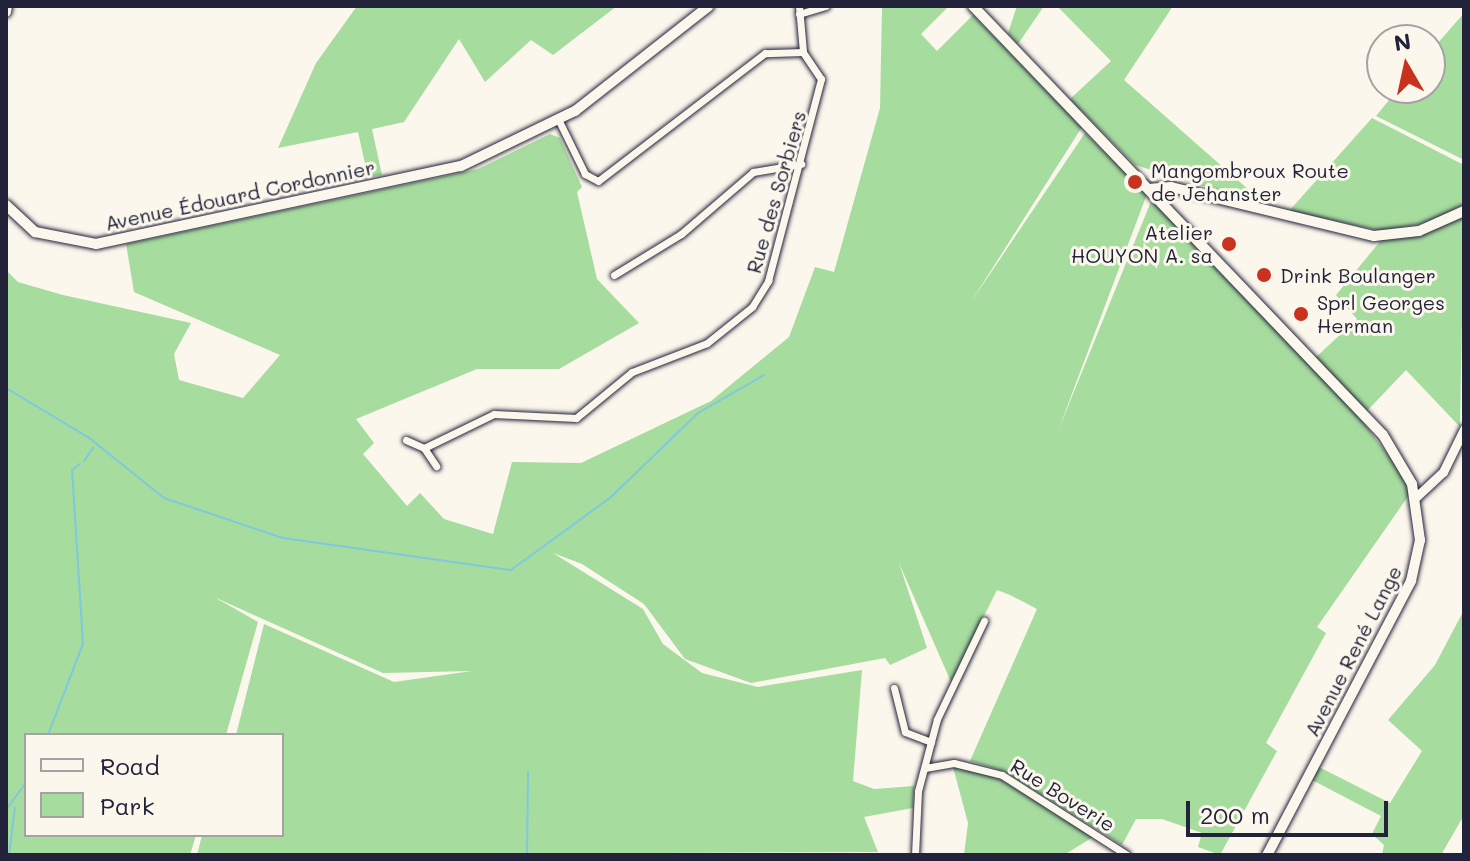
<!DOCTYPE html>
<html>
<head>
<meta charset="utf-8">
<style>
  body { margin:0 }
  #map { position:relative; width:1470px; height:861px; overflow:hidden; background:#fbf7ec; font-family:Mali,sans-serif }
  div>[style] { position:absolute }
  [style*='--x'] { left:calc(var(--x)*1px); top:calc(var(--y)*1px); width:calc(var(--w)*1px); rotate:calc(var(--a)*1deg) }
  .green>* { inset:0; background:#a7dc9f }
  .stream>* { height:2px; margin:-1px; padding:0 1px; transform-origin:1px; border-radius:1px; background:#7ec9de }
  .roads { filter:drop-shadow(0 0 2px #22223b) drop-shadow(0 0 2px #22223b) }
  .minor>* { height:7px; margin:-3.5px; padding:0 3.5px; transform-origin:3.5px; border-radius:3.5px; background:#fbf7ec }
  .tertiary>* { height:9px; margin:-4.5px; padding:0 4.5px; transform-origin:4.5px; border-radius:4.5px; background:#fbf7ec }
  .secondary>* { height:10px; margin:-5px; padding:0 5px; transform-origin:5px; border-radius:5px; background:#fbf7ec }
  .dots>* { width:22px; height:22px; translate:-50% -50%; box-sizing:border-box; border:4px solid #fbf7ec; border-radius:50% }
  span { translate:-50% -50%; white-space:nowrap; text-align:center; line-height:1.15; -webkit-text-stroke:6px #fbf7ec; paint-order:stroke }
  .poi-label { font-size:20px; color:#22223b }
  .left { translate:0 -50%; text-align:left }
  .right { translate:-100% -50%; text-align:right }
  .street-label { font-size:20px; color:#22223b }
  .frame { position:absolute; inset:0; border:8px solid #22223b; pointer-events:none }
  .legend { position:absolute; left:24px; top:733px; width:260px; height:104px; box-sizing:border-box; background:#fbf7ec; border:2px solid #a4a2a5; margin:0; padding:10px 14px; list-style:none; font-size:24px; color:#22223b }
  .legend li { display:flex; align-items:center; gap:16px; height:40px }
  .legend b { width:40px; border:2px solid #a4a2a5 }
  .north { position:absolute; left:1366px; top:24px; width:80px; height:80px; box-sizing:border-box; background:#fbf7ec; border:2px solid #a4a2a5; border-radius:50%; rotate:351deg; font-size:22px; font-weight:700; line-height:32px; text-align:center; color:#22223b }
  .north::after { content:''; display:block; margin:auto; width:28px; height:36px; background:#c8321e; clip-path:polygon(50% 0,100% 100%,50% 72%,0 100%) }
  .scale { position:absolute; left:1186px; top:801px; width:202px; height:36px; box-sizing:border-box; border:4px solid #22223b; border-top:0; padding-left:10px; font-size:24px; line-height:28px; white-space:nowrap; color:#22223b; -webkit-text-stroke:6px #fbf7ec; paint-order:stroke }
</style>
</head>
<body>
<div id="map">
  <div class="green">
    <i style="clip-path:polygon(357px 6px,617px 6px,553px 55px,531px 40px,485px 82px,459px 39px,404px 122px,372px 129px,382px 175px,368px 177px,358px 132px,278px 148px,316px 63px)"></i>
    <i style="clip-path:polygon(882px 6px,949px 6px,921px 34px,937px 51px,973px 15px,1082px 127px,971px 302px,1085px 133px,1147px 194px,1058px 431px,1152px 199px,1360px 418px,1403px 475px,1409px 495px,1317px 627px,1326px 633px,1266px 743px,1277px 751px,1220px 855px,1198px 847px,1202px 833px,1162px 819px,1136px 819px,1122px 845px,1003px 771px,970px 761px,1037px 609px,1010px 595px,997px 590px,951px 682px,899px 563px,927px 648px,890px 665px,885px 658px,751px 683px,685px 659px,644px 604px,582px 564px,553px 553px,643px 609px,663px 644px,702px 673px,758px 687px,862px 670px,853px 781px,874px 789px,914px 786px,913px 808px,864px 817px,878px 852px,197px 855px,202px 835px,282px 835px,282px 735px,236px 735px,264px 624px,394px 682px,472px 671px,383px 673px,214px 597px,258px 622px,226px 735px,26px 735px,26px 835px,196px 835px,190px 855px,6px 855px,6px 270px,18px 282px,63px 295px,191px 323px,174px 354px,179px 380px,243px 398px,280px 355px,134px 292px,126px 244px,478px 169px,550px 134px,560px 138px,582px 187px,577px 192px,597px 279px,639px 323px,559px 369px,477px 369px,356px 419px,374px 443px,363px 454px,407px 506px,420px 493px,444px 519px,493px 534px,512px 462px,581px 463px,711px 401px,789px 337px,815px 267px,834px 272px,880px 108px)"></i>
    <i style="clip-path:polygon(1017px 6px,1044px 6px,1018px 44px,1008px 33px)"></i>
    <i style="clip-path:polygon(1057px 6px,1173px 6px,1124px 80px,1266px 205px,1135px 165px,1070px 99px,1111px 61px)"></i>
    <i style="clip-path:polygon(1464px 13px,1464px 160px,1376px 116px,1399px 88px,1430px 88px,1430px 52px)"></i>
    <i style="clip-path:polygon(1372px 118px,1464px 165px,1464px 204px,1431px 222px,1382px 231px,1289px 211px)"></i>
    <i style="clip-path:polygon(1464px 214px,1460px 427px,1406px 370px,1366px 412px,1314px 359px,1357px 319px,1336px 295px,1382px 239px,1413px 236px)"></i>
    <i style="clip-path:polygon(1464px 610px,1464px 815px,1441px 855px,1382px 855px,1384px 845px,1372px 834px,1381px 816px,1312px 780px,1319px 767px,1390px 803px,1422px 751px,1388px 720px,1435px 665px)"></i>
    <i style="clip-path:polygon(953px 767px,992px 774px,1093px 837px,1064px 855px,964px 855px,968px 823px)"></i>
  </div>
  <div class="stream">
    <i style="--x:6;--y:388;--w:96;--a:30.9"></i>
    <i style="--x:88;--y:437;--w:97;--a:38.8"></i>
    <i style="--x:164;--y:498;--w:126;--a:18.6"></i>
    <i style="--x:283;--y:538;--w:230;--a:8"></i>
    <i style="--x:511;--y:570;--w:124;--a:-36.1"></i>
    <i style="--x:611;--y:497;--w:121;--a:-44"></i>
    <i style="--x:698;--y:413;--w:76;--a:-29.9"></i>
    <i style="--x:84;--y:461;--w:16;--a:-55"></i>
    <i style="--x:48;--y:735;--w:97;--a:-69"></i>
    <i style="--x:83;--y:644;--w:174;--a:-93.6"></i>
    <i style="--x:72;--y:470;--w:10;--a:-37"></i>
    <i style="--x:6;--y:810;--w:34;--a:-54"></i>
    <i style="--x:9;--y:855;--w:48;--a:-82.9"></i>
    <i style="--x:527;--y:855;--w:83;--a:-89.3"></i>
  </div>
  <div class="roads">
    <div class="minor">
      <i style="--x:799;--y:6;--w:46;--a:85"></i>
      <i style="--x:799;--y:14;--w:28;--a:-17"></i>
      <i style="--x:614;--y:275;--w:79;--a:-31.5"></i>
      <i style="--x:681;--y:234;--w:95;--a:-40.7"></i>
      <i style="--x:753;--y:172;--w:49;--a:-9.5"></i>
      <i style="--x:406;--y:440;--w:20;--a:24"></i>
      <i style="--x:424;--y:448;--w:22;--a:56"></i>
      <i style="--x:424;--y:448;--w:78;--a:-25.9"></i>
      <i style="--x:494;--y:414;--w:82;--a:2.8"></i>
      <i style="--x:576;--y:418;--w:72;--a:-39.4"></i>
      <i style="--x:632;--y:372;--w:80;--a:-21.1"></i>
      <i style="--x:707;--y:343;--w:58;--a:-38.7"></i>
      <i style="--x:752;--y:307;--w:31;--a:-58"></i>
      <i style="--x:768;--y:281;--w:209;--a:-75.3"></i>
      <i style="--x:821;--y:79;--w:32;--a:-124"></i>
      <i style="--x:803;--y:52;--w:38;--a:178"></i>
      <i style="--x:765;--y:53;--w:210;--a:142.5"></i>
      <i style="--x:598;--y:181;--w:15;--a:-152"></i>
      <i style="--x:585;--y:174;--w:59;--a:-116.1"></i>
      <i style="--x:894;--y:688;--w:45;--a:76"></i>
      <i style="--x:905;--y:732;--w:28;--a:21"></i>
      <i style="--x:925;--y:768;--w:29;--a:-10"></i>
      <i style="--x:954;--y:763;--w:49;--a:14"></i>
      <i style="--x:1002;--y:775;--w:148;--a:32.6"></i>
      <i style="--x:915;--y:855;--w:64;--a:-87.3"></i>
      <i style="--x:918;--y:791;--w:74;--a:-75.2"></i>
      <i style="--x:937;--y:719;--w:109;--a:-64.4"></i>
    </div>
    <div class="tertiary">
      <i style="--x:1416;--y:497;--w:37;--a:-43"></i>
      <i style="--x:1443;--y:472;--w:48;--a:-64"></i>
    </div>
    <div class="secondary">
      <i style="--x:973;--y:6;--w:593;--a:46.3"></i>
      <i style="--x:1383;--y:435;--w:57;--a:59.4"></i>
      <i style="--x:1412;--y:484;--w:57;--a:81.9"></i>
      <i style="--x:1420;--y:540;--w:42;--a:102.4"></i>
      <i style="--x:1411;--y:581;--w:310;--a:117.7"></i>
      <i style="--x:6;--y:12;--w:6;--a:-81"></i>
      <i style="--x:1149;--y:189;--w:22;--a:-5"></i>
      <i style="--x:1171;--y:187;--w:209;--a:13.6"></i>
      <i style="--x:1374;--y:236;--w:45;--a:-6.3"></i>
      <i style="--x:1419;--y:231;--w:49;--a:-24"></i>
      <i style="--x:6;--y:205;--w:40;--a:43"></i>
      <i style="--x:35;--y:232;--w:62;--a:11.1"></i>
      <i style="--x:96;--y:244;--w:373;--a:-12.1"></i>
      <i style="--x:461;--y:166;--w:127;--a:-25.8"></i>
      <i style="--x:575;--y:111;--w:170;--a:-38.1"></i>
    </div>
  </div>
  <div class="dots">
    <i style="left:1135px;top:182px;background:#c8321e"></i>
    <i style="left:1229px;top:244px;background:#c8321e"></i>
    <i style="left:1264px;top:275px;background:#c8321e"></i>
    <i style="left:1301px;top:314px;background:#c8321e"></i>
  </div>
  <div class="poi-label">
    <span class="left" style="left:1151px;top:182px">Mangombroux Route<br>de Jehanster</span>
    <span class="right" style="left:1213px;top:244px">Atelier<br>HOUYON A. sa</span>
    <span class="left" style="left:1280px;top:275px">Drink Boulanger</span>
    <span class="left" style="left:1317px;top:314px">Sprl Georges<br>Herman</span>
  </div>
  <div class="street-label">
    <span style="left:776px;top:192px;rotate:-74deg">Rue des Sorbiers</span>
    <span style="left:240px;top:195px;rotate:-12deg">Avenue Édouard Cordonnier</span>
    <span style="left:1353px;top:651px;rotate:-63deg">Avenue René Lange</span>
    <span style="left:1063px;top:795px;rotate:32deg">Rue Boverie</span>
  </div>
  <div class="frame"></div>
  <ul class="legend">
  <li><b style="height:10px;background:#fbf7ec"></b>Road</li>
  <li><b style="height:22px;background:#a7dc9f"></b>Park</li>
  </ul>
  <div class="north">N</div>
  <div class="scale">200 m</div>
</div>
</body>
</html>
